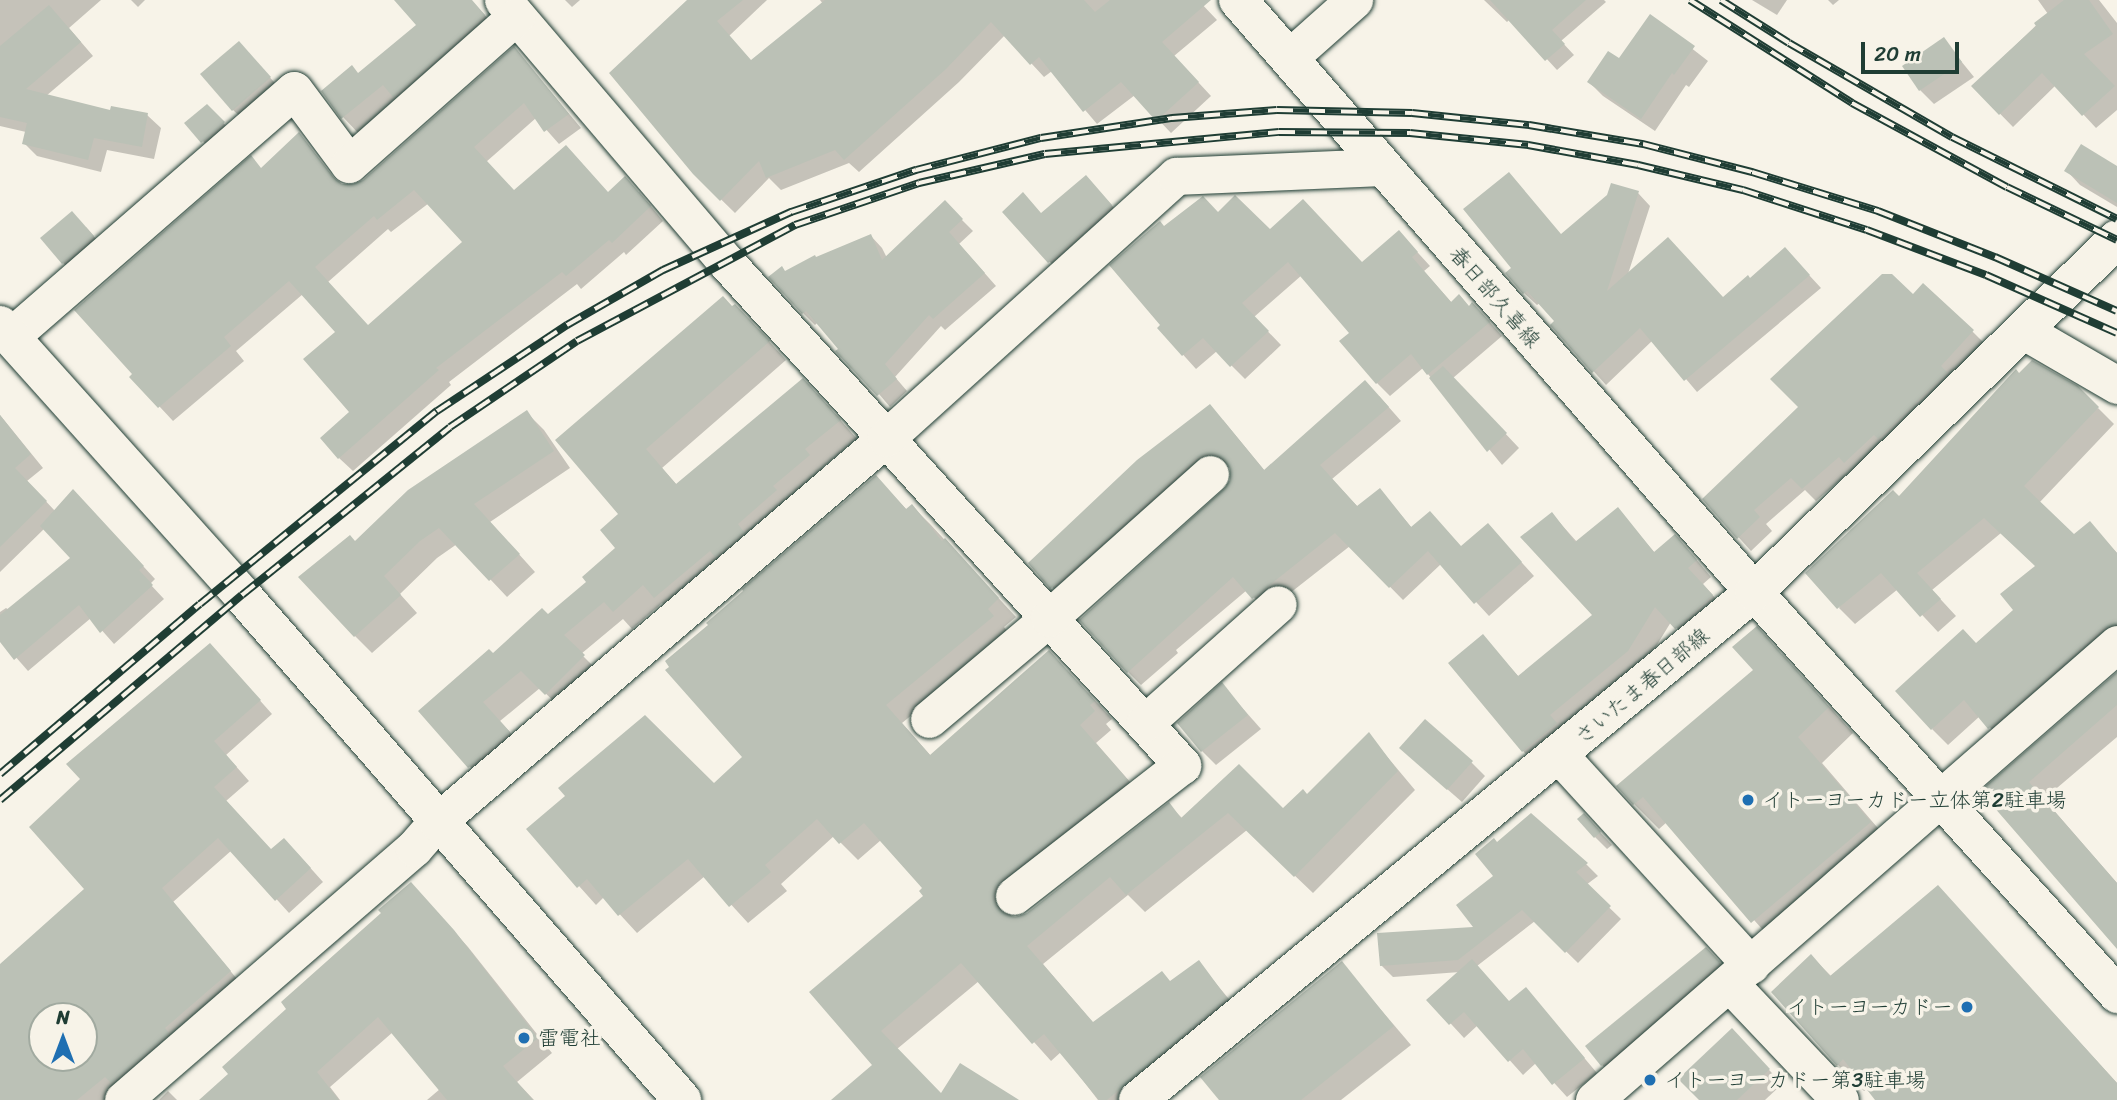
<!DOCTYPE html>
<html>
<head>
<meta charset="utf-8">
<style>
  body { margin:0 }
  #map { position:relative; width:2117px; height:1100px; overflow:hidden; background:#f7f3e8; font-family:Sriracha,"Klee One",sans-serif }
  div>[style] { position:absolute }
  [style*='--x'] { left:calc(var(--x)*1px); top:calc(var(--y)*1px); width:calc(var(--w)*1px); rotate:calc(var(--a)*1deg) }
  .shadow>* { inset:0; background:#0003 }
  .building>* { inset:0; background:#bbc1b6 }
  .roads { filter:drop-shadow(0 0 2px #1f3d34) drop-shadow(0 0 2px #1f3d34) }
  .street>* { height:37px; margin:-18.5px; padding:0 18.5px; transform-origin:18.5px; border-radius:18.5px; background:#f7f3e8 }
  .secondary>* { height:38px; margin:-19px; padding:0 19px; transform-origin:19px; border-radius:19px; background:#f7f3e8 }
  .primary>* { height:38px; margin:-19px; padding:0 19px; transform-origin:19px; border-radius:19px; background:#f7f3e8 }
  .rail>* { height:8px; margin-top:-4px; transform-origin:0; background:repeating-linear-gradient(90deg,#f7f3e8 0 16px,#1f3d34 0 32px); box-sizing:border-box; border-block:2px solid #1f3d34 }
  .dots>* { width:19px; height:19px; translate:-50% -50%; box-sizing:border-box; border:4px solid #f7f3e8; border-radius:50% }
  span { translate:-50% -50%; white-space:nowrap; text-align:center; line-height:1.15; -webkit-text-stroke:7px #f7f3e8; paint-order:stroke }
  .street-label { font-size:21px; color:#1f3d34 }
  .poi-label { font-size:21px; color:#1f3d34 }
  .left { translate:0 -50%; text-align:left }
  .right { translate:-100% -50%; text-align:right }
  .north { position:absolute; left:28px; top:1002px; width:70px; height:70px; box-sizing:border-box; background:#f7f3e8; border:2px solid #a1aaa0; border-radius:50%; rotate:0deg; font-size:19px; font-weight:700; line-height:28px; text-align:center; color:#1f3d34 }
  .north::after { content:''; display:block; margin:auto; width:24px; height:32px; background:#1f6fb2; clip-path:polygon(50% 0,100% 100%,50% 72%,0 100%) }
  .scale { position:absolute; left:1861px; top:42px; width:98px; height:32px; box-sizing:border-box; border:4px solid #1f3d34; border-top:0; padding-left:9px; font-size:21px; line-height:24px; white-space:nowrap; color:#1f3d34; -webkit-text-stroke:5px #f7f3e8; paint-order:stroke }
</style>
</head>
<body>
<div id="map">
  <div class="shadow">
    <i style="clip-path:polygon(0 0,101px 0,69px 28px,93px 56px,46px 96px,112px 112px,147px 115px,161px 128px,154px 159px,107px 150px,101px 172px,37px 156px,24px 143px,26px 132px,0 126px)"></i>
    <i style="clip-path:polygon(131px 0,145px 0,138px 7px)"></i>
    <i style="clip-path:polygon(396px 0,471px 0,501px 33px,359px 134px,343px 117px,359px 74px,419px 25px)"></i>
    <i style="clip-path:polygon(565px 0,580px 0,572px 7px)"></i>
    <i style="clip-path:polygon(690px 0,767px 0,729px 36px,752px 62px,823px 4px,820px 0,1198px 0,1217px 20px,1174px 56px,1211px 96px,1171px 133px,1135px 95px,1097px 124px,1052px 71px,1044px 77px,1005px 35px,959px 82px,859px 172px,849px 163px,781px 190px,769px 178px,735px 213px,694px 173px)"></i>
    <i style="clip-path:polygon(1484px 0,1604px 0,1606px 2px,1561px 41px,1574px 55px,1557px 70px,1510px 19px,1507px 22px)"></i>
    <i style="clip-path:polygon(1752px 0,1787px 0,1777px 15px)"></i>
    <i style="clip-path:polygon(1828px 0,1839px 0,1833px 5px)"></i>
    <i style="clip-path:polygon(2038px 0,2099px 0,2117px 23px,2117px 110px,2096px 128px,2056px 85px,2013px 127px,1973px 86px,2048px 14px)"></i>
    <i style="clip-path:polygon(1650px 16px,1708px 61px,1689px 87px,1686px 85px,1655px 131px,1603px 96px,1589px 82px,1619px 61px)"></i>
    <i style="clip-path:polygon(1944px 40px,1974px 77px,1934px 104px,1920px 90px)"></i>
    <i style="clip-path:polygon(239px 43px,283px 92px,247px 123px,233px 110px)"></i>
    <i style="clip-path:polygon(evenodd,514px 48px,581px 128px,559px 144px,536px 118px,486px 162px,515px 192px,639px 192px,663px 221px,626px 255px,624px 252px,581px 289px,577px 284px,449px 382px,451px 385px,353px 471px,339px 458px,351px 413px,338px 332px,303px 294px,236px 351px,244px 361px,173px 421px,132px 377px,262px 169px,299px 134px,339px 184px,354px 186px,364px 181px,514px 48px,429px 203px,464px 243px,368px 327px,328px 282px,388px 229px,391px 232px,429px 203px)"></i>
    <i style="clip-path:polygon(207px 106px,230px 130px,209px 148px,203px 141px)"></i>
    <i style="clip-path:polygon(2117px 168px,2117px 207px,2080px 185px,2067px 171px)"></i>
    <i style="clip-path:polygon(1086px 177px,1125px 220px,1063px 276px,1004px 212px,1042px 214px)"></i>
    <i style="clip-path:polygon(1638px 193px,1650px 206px,1628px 274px,1723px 299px,1750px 280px,1797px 262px,1821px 288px,1697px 392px,1653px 340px,1606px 385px,1552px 325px,1556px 321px,1540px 303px,1537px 305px,1524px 293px,1562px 236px)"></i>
    <i style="clip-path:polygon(945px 203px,973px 231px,959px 244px,996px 286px,945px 330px,941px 326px,895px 377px,907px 391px,890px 407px,818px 322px,815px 325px,803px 313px,785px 272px,871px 236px,882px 248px,887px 258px)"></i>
    <i style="clip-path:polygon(1219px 214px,1362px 264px,1399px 232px,1430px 266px,1424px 271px,1452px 303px,1470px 307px,1486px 318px,1502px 336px,1453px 378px,1519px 448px,1502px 465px,1423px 368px,1390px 396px,1377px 383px,1351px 333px,1302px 275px,1254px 317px,1281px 345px,1245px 379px,1217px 351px,1196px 369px,1159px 328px,1163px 325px,1165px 228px)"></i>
    <i style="clip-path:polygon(86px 227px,106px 251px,77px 276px,63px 263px)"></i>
    <i style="clip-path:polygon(1913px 297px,1972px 331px,1985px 344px,1858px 474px,1853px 469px,1816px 501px,1805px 490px,1766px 524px,1772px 531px,1751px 551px,1704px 499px)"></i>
    <i style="clip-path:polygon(753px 324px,786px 360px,662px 468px,677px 485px,821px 398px,857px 439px,822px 468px,827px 474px,673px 614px,662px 603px,632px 629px,623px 619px,581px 654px,601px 674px,564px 711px,540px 688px,500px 721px,527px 751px,487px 785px,420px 712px,548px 617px,589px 582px,617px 548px,621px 515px,557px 440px)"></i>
    <i style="clip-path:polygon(1379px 396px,1401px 421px,1332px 479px,1358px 507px,1380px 490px,1412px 528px,1430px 513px,1462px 548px,1488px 525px,1534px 576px,1489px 616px,1441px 564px,1403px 600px,1350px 546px,1267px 611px,1247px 590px,1176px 650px,1178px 653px,1141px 685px,1128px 672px,1231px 482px,1231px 467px,1221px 466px,1065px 601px,1052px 587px,1223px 420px,1265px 471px)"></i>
    <i style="clip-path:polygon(2098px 408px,2114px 424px,2039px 503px,2074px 536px,2089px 523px,2117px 553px,2117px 646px,2005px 744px,1980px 716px,1948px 745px,1932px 729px,2015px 610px,2037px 567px,2001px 533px,1932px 590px,1956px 616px,1938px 632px,1898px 589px,1855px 624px,1839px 608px,1899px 498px)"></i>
    <i style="clip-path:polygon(527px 413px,544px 430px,570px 468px,490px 522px,535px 572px,507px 597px,457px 544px,437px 558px,400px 594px,417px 613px,372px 653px,355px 636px,356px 543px)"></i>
    <i style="clip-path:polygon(0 415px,43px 468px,27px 481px,55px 511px,86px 504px,155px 579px,150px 584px,164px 599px,114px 644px,91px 618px,28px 671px,0 639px,0 612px,6px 608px,9px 610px,73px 559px,45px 528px,0 572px)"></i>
    <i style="clip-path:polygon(876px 477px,907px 510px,912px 506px,930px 524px,1016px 617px,1004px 627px,1010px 635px,902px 723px,931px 756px,1067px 670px,1112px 719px,1106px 724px,1111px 730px,1096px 743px,1145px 799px,1011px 907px,1011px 918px,1028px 914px,1168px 804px,1183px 819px,1239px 766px,1283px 811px,1308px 796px,1369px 735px,1415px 790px,1313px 893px,1247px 830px,1145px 912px,1128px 895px,1043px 964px,1094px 1024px,1171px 982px,1198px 962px,1244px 1017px,1142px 1100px,1098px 1100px,1061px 1052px,1051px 1061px,979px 981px,897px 1049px,941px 1095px,1014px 1100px,834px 1100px,875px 1066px,812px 992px,926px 896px,925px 889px,881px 840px,858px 860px,834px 836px,781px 884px,787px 891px,748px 923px,705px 876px,637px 933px,604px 897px,596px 905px,528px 829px,714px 785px,744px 757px)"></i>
    <i style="clip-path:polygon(1618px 510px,1655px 553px,1690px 552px,1711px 577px,1703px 584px,1727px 612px,1692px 643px,1671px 622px,1644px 666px,1538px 766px,1523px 751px,1483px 637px,1519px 677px,1594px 615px,1552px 514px,1577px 542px)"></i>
    <i style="clip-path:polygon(1782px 654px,1853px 733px,1822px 763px,1895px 848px,1778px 947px,1667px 822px,1659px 829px,1634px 804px)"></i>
    <i style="clip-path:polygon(evenodd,223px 659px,272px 714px,226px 755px,249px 781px,226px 801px,272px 851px,297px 853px,323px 882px,289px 913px,232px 850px,173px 902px,242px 985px,106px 1100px,8px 1100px,0 1090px,0 966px,86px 890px,223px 659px,42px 1016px,84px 1016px,84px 1058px,42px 1058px,42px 1016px)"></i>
    <i style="clip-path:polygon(2117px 674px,2117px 737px,2044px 799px,2117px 883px,2117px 946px,1983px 791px)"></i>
    <i style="clip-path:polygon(1222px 685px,1261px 729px,1216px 765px,1202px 751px)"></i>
    <i style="clip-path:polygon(1416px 762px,1471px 762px,1485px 776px,1462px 802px)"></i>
    <i style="clip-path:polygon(1596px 828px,1612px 845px,1607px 849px,1595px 837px)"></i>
    <i style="clip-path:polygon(1497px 844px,1586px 864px,1598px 876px,1586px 885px,1621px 919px,1578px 963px,1535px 921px,1477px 966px,1510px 1003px,1526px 989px,1597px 1073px,1567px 1097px,1536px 1063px,1523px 1075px,1478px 1025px,1464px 1038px,1429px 1000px,1460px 972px,1393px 977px,1381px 965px,1476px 928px,1495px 877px)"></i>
    <i style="clip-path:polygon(1938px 887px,2117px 1083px,2117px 1100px,1877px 1100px,1868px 1088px,1864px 1091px,1838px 1065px,1811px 956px,1831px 976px)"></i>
    <i style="clip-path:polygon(425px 899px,468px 947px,552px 1053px,517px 1082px,534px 1100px,427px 1100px,440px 1089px,393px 1032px,330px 1087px,340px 1100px,201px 1100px)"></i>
    <i style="clip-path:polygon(1706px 949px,1727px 970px,1623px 1085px,1602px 1065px)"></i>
    <i style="clip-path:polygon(1342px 964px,1411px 1045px,1341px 1100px,1222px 1100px)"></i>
    <i style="clip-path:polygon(1746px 1045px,1782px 1084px,1765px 1100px,1701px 1100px)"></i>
    <i style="clip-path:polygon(168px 1091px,177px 1100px,159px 1100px)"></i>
  </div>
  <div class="building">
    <i style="clip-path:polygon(394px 0,472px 0,485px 15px,393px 97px,383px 85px,341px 119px,321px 91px,352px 65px,358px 73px,416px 25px)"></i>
    <i style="clip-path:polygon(687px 0,743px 0,717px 21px,751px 60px,825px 0,1084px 0,1095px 12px,1110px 0,1211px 0,1162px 42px,1199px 82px,1156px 121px,1121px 82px,1083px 112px,1039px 57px,1030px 65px,991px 22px,946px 69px,844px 160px,835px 150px,766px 178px,759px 161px,720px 201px,693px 174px,609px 73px)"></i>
    <i style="clip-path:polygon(1490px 0,1586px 0,1552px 30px,1565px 44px,1545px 61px)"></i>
    <i style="clip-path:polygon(2064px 0,2089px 0,2113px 34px,2084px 54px,2115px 86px,2082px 116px,2042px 73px,1999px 115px,1971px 86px,2036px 26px,2034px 23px)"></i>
    <i style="clip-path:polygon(49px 5px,81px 42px,26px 89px,110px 110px,111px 106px,148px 113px,142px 147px,94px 138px,88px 160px,22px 144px,27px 123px,0 117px,0 46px)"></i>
    <i style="clip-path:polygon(1650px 14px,1695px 46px,1674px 75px,1672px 73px,1641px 119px,1587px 82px,1608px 51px,1619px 58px)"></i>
    <i style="clip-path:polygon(1944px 37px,1962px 62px,1919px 91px,1902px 66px)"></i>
    <i style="clip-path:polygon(239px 41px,271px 77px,232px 111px,200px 74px)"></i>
    <i style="clip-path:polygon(evenodd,514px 46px,569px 114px,544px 132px,524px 103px,474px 147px,514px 190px,566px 145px,608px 192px,625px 176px,651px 206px,612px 243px,609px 240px,566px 276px,562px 272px,436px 368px,439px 370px,338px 459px,320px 438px,349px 412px,303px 359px,335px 332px,289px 281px,224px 337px,231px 346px,158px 408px,129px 377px,132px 374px,74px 310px,251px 155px,261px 168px,299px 132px,333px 177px,342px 184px,353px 184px,363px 180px,514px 46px,414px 190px,462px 242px,368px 325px,315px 267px,374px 216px,377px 220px,414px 190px)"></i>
    <i style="clip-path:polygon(207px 104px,225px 122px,201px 143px,184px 123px)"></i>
    <i style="clip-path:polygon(2081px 144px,2117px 166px,2117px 203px,2064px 171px)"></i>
    <i style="clip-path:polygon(1509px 172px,1561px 234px,1607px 195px,1611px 183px,1639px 191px,1607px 291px,1668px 237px,1723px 297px,1748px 275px,1750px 278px,1785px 247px,1810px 275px,1684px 381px,1640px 328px,1592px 373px,1550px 325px,1554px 321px,1527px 291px,1523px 294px,1505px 273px,1511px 268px,1463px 209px)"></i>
    <i style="clip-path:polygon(1086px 175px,1112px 205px,1048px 263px,1002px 212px,1023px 192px,1041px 213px)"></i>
    <i style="clip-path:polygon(1235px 195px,1270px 229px,1303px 199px,1362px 262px,1399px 230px,1418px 252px,1412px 257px,1451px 302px,1459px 294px,1469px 306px,1472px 302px,1490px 322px,1427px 375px,1411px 354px,1376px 384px,1339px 341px,1349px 333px,1288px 262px,1242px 303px,1269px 331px,1230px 367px,1203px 338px,1182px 356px,1157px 328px,1160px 325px,1109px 265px,1160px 221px,1164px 226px,1203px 196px,1218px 212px)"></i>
    <i style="clip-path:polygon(945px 200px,963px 219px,949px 232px,985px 273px,933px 319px,929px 315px,885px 364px,897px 379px,877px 396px,835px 351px,838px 349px,806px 311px,802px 314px,768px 277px,782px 266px,785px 271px,815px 255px,816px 257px,871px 234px,882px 260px)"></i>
    <i style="clip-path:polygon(72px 211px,94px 236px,62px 264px,40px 238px)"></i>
    <i style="clip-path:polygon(1882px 274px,1892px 274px,1913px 294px,1923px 283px,1974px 330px,1941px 366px,1947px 372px,1878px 439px,1874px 435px,1844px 463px,1839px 457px,1802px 489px,1791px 478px,1754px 510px,1760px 517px,1737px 539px,1702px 499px,1798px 407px,1770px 379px)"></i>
    <i style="clip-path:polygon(723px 296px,732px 306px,735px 304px,770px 341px,646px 449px,676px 484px,803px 378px,841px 420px,805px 449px,810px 455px,773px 486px,777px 490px,738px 524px,744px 532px,715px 557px,710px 551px,654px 598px,643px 585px,613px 612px,604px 602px,564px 635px,585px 655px,545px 695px,521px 671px,483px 702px,510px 732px,468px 768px,418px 711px,489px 649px,493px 653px,542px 608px,548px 614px,586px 582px,582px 577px,615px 548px,600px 530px,618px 514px,555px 440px)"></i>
    <i style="clip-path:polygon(2032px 360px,2078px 386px,2099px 407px,2024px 486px,2074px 534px,2090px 521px,2117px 553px,2117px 624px,2103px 628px,1988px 729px,1964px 700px,1931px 730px,1895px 691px,1963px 629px,1976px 643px,2013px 610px,2000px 594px,2035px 566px,1984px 518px,1917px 573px,1941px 599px,1920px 617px,1881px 573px,1837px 609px,1805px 573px,1893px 490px,1899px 496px,2016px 369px,2019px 373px)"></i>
    <i style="clip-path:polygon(1443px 366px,1507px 433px,1487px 452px,1429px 378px)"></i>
    <i style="clip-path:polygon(1365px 380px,1389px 407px,1320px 465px,1357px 506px,1380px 488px,1411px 527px,1430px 511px,1461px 546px,1488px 523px,1522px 562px,1474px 604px,1428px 551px,1389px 588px,1335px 533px,1252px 599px,1233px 577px,1127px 673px,1079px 620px,1224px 489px,1230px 480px,1230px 469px,1225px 460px,1216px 454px,1205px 454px,1196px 458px,1050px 589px,1028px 563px,1137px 460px,1210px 404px,1264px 470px)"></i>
    <i style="clip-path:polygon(527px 410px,554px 451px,474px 504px,520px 554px,489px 581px,439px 528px,420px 541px,384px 576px,401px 595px,354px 637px,298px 577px,350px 535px,355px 541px,408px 490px)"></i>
    <i style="clip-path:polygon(0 415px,31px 454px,15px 468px,47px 501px,0 547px)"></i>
    <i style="clip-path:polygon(876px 475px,906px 509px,912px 504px,942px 541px,945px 538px,999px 598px,988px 609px,994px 616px,886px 705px,930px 755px,1049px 650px,1095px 701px,1090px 705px,1095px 711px,1080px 725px,1128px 780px,1001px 880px,995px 888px,993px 898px,997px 908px,1006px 915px,1016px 917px,1027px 913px,1169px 802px,1181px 818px,1239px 764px,1283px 808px,1303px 789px,1307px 794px,1369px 732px,1398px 771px,1294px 877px,1228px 813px,1126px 895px,1110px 877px,1027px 946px,1093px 1022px,1162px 971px,1170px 981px,1199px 960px,1227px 998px,1107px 1100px,1099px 1100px,1044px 1034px,1032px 1044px,961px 963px,881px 1031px,941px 1093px,960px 1063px,1019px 1100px,831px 1100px,872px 1065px,809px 992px,923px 896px,919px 891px,922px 888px,864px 823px,839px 844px,817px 819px,765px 865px,771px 872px,729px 907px,688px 859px,618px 916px,587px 879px,577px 888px,526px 829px,565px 796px,558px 788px,645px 715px,714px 783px,742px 757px,665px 670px,669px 667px,665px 661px,708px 625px,706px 623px,743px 591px,742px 589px)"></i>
    <i style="clip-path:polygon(73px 489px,144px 566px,139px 570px,153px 585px,100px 633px,79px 605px,14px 660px,0 642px,0 615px,70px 558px,40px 526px)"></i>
    <i style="clip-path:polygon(1618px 507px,1654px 552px,1675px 534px,1697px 560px,1688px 568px,1713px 595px,1675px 629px,1655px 607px,1628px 651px,1550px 715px,1557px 723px,1522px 752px,1448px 663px,1483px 634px,1518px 676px,1592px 615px,1520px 537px,1552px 512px,1575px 542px)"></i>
    <i style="clip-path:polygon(1757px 626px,1829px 707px,1798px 737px,1871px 822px,1751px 923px,1643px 797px,1633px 805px,1616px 786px,1753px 670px,1732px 647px)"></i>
    <i style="clip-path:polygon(evenodd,210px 643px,261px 700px,214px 741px,237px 767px,214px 787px,271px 849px,284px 838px,311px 868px,275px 901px,218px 838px,162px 888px,231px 971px,165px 1028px,169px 1033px,111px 1083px,105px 1077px,77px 1100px,0 1100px,0 964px,84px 889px,29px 827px,80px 779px,66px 764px,210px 643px,42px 1016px,84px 1016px,84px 1058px,42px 1058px,42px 1016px)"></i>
    <i style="clip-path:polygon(2117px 672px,2117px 705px,2029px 782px,2117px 883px,2117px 949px,1980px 791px)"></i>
    <i style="clip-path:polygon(1222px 682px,1248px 715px,1201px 752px,1177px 723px)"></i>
    <i style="clip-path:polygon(1425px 719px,1473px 761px,1447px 790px,1399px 748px)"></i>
    <i style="clip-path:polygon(1531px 813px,1588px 863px,1576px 872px,1611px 906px,1565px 953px,1522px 910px,1458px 960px,1380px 966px,1377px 933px,1473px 927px,1456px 905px,1493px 876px,1475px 854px,1494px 838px,1497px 842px)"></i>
    <i style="clip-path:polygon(1584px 813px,1601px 832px,1594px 838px,1577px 819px)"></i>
    <i style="clip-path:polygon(411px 882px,454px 930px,538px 1038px,503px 1066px,533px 1100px,447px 1100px,378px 1017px,317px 1072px,339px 1100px,199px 1100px,228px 1074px,222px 1067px,286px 1009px,281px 1002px,381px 913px,378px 910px)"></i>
    <i style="clip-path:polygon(1938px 885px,2117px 1083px,2117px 1100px,1875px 1100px,1843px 1059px,1837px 1066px,1771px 992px,1811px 954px,1830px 976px)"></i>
    <i style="clip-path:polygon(1706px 947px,1720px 962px,1601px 1066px,1585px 1046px)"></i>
    <i style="clip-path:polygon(1472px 959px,1509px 1001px,1526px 987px,1585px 1058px,1552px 1085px,1523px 1049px,1508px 1062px,1464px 1012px,1449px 1025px,1426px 1000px)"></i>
    <i style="clip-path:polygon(1342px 961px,1394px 1026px,1301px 1100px,1219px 1100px,1200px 1077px)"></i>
    <i style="clip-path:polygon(1732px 1028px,1770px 1069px,1737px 1100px,1699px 1100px,1678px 1079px)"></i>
  </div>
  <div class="roads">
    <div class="street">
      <i style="--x:503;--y:0;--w:345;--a:49.6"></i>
      <i style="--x:727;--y:263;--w:678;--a:47.81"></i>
      <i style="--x:1182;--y:765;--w:213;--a:142.1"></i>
      <i style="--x:1290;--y:57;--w:86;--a:-41.7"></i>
      <i style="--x:2024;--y:331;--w:108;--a:30.1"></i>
      <i style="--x:10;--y:337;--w:376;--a:-41"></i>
      <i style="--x:294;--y:90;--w:92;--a:53.4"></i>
      <i style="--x:349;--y:164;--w:223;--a:-41.5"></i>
      <i style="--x:1754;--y:592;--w:542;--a:47.92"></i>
      <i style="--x:929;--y:719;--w:157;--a:-40.1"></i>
      <i style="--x:1049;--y:618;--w:216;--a:-41.8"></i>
      <i style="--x:1145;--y:723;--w:178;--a:-41.8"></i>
      <i style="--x:1560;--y:756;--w:283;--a:47.6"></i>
      <i style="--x:1729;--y:983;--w:161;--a:46.5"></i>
      <i style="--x:123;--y:1100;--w:385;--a:-40.9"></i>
      <i style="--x:414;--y:848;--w:35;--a:-49"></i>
      <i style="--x:437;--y:822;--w:591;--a:-40.54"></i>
      <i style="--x:886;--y:438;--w:391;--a:-42.1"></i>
      <i style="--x:1176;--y:176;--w:205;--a:-2.5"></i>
      <i style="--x:1594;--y:1100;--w:694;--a:-41.08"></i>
    </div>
    <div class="secondary">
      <i style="--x:0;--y:325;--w:363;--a:48.1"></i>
      <i style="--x:242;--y:595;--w:670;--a:48.93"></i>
    </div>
    <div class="primary">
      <i style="--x:1238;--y:0;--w:785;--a:48.92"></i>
      <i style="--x:1138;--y:1100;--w:798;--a:-39.51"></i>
      <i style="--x:1754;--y:592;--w:506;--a:-44.2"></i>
    </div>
  </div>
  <div class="rail">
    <i style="--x:1690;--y:0;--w:192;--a:32.4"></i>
    <i style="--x:1852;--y:103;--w:176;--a:28.5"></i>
    <i style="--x:2007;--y:187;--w:122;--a:25.7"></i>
    <i style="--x:1721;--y:0;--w:80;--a:32.3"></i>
    <i style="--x:1789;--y:43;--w:188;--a:30"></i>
    <i style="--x:1952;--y:137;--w:184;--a:26.4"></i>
    <i style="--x:0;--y:774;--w:262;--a:-40.4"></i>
    <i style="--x:200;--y:604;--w:306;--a:-39.2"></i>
    <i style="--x:437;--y:411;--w:156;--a:-33.5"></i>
    <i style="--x:567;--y:325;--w:111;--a:-29.8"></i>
    <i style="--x:663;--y:270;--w:141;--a:-24.4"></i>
    <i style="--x:791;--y:212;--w:132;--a:-18.6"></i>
    <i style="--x:916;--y:170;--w:129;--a:-14.4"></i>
    <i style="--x:1041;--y:138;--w:133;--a:-8.7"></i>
    <i style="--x:1172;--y:118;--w:105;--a:-4.4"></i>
    <i style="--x:1277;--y:110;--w:135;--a:1.3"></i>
    <i style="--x:1412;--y:113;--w:118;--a:5.9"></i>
    <i style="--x:1529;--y:125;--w:116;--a:9.5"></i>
    <i style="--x:1643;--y:144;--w:113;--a:14.4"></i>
    <i style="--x:1752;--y:172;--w:132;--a:17.2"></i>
    <i style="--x:1878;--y:211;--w:126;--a:21.5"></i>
    <i style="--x:1995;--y:257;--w:133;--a:23.9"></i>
    <i style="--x:0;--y:800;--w:317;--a:-40.3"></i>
    <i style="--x:242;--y:595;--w:267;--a:-38.9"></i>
    <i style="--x:450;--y:427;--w:153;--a:-34.1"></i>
    <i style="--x:577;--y:341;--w:247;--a:-28"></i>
    <i style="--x:795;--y:225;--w:131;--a:-18.7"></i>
    <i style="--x:919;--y:183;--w:129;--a:-13"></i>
    <i style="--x:1045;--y:154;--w:235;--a:-5.4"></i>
    <i style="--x:1279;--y:132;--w:131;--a:0.4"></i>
    <i style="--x:1410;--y:133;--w:119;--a:5.8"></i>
    <i style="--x:1528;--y:145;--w:112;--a:10.3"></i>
    <i style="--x:1638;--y:165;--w:108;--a:13.4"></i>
    <i style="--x:1743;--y:190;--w:130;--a:17.9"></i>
    <i style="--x:1867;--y:230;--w:127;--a:20.7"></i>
    <i style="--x:1986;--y:275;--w:143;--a:23.9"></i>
  </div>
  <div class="dots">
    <i style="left:1748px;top:800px;background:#1f6fb2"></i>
    <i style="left:1967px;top:1007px;background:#1f6fb2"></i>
    <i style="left:524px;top:1038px;background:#1f6fb2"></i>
    <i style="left:1650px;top:1080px;background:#1f6fb2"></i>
  </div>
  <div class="street-label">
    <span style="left:1495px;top:297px;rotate:49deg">春日部久喜線</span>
    <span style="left:1642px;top:686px;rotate:-40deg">さいたま春日部線</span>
  </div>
  <div class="poi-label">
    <span class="left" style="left:1762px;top:800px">イトーヨーカドー立体第2駐車場</span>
    <span class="right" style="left:1953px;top:1007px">イトーヨーカドー</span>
    <span class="left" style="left:538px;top:1038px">雷電社</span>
    <span class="left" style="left:1664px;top:1080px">イトーヨーカドー第3駐車場</span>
  </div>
  <div class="north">N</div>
  <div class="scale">20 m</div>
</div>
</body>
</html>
